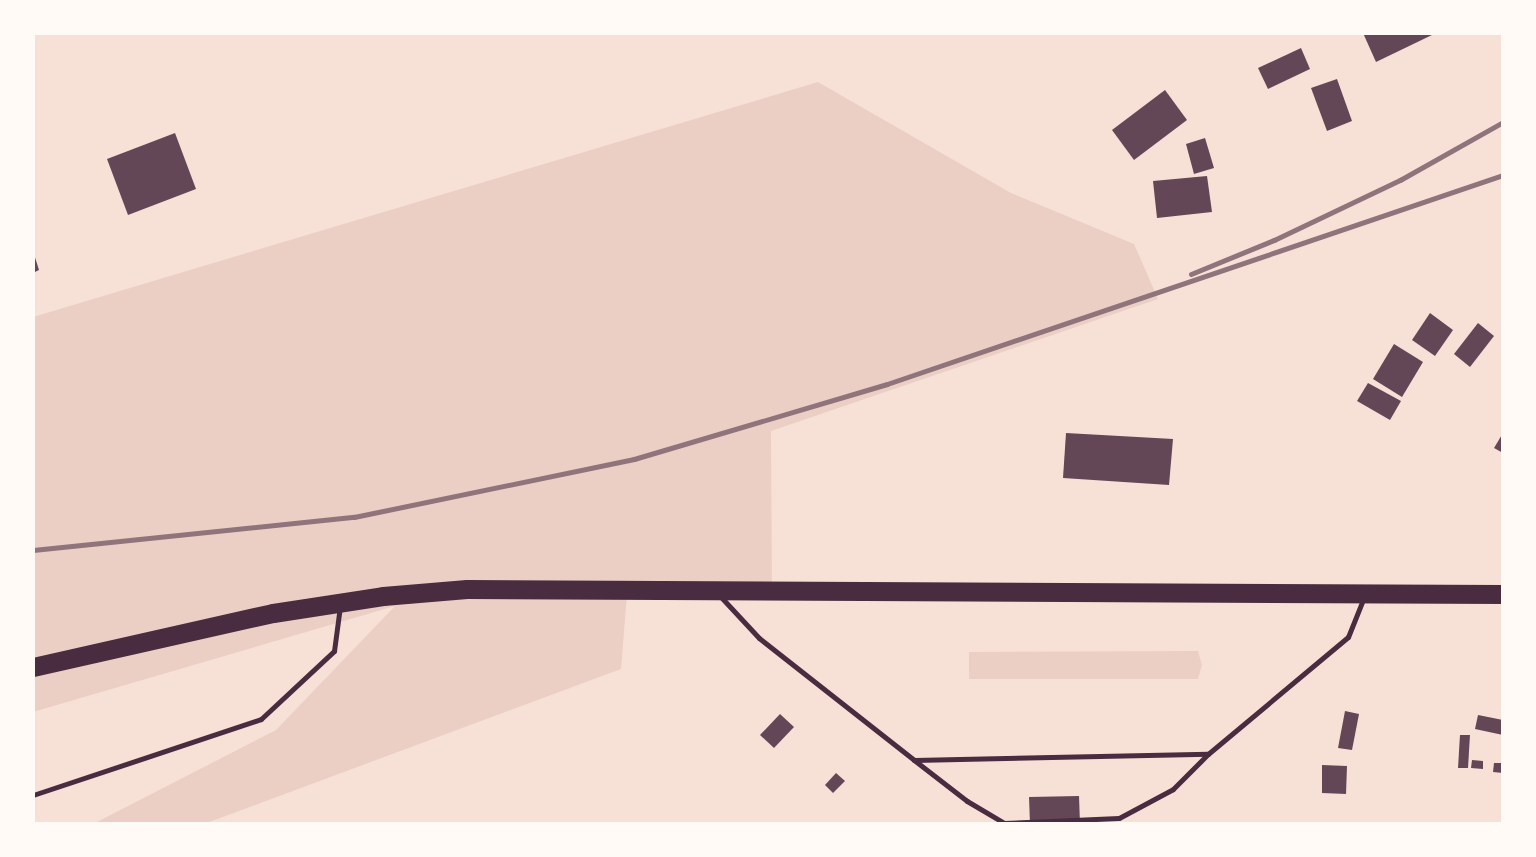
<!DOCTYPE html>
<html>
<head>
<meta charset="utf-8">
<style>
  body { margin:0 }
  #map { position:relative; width:1536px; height:857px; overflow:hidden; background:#f7e1d7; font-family:"Exo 2",sans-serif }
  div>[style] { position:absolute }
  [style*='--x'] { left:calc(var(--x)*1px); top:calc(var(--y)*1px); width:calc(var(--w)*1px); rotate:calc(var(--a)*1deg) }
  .green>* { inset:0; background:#ebcfc5 }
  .building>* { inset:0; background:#644757 }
  .service>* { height:5px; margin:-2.5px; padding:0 2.5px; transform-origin:2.5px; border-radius:2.5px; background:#4a2c40 }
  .trunk>* { height:19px; margin:-9.5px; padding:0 9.5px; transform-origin:9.5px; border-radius:9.5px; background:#4a2c40 }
  .rail>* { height:5px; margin:-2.5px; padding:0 2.5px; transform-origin:2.5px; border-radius:2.5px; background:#8f747c }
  span { translate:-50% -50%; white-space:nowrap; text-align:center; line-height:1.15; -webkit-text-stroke:5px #fffaf5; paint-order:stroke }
  .frame { position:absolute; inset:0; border:35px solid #fffaf5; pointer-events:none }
</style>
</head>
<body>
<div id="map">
  <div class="green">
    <i style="clip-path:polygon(818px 82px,1011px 193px,1134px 244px,1158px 299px,771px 431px,772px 592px,627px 595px,621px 669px,204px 824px,93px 824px,276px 730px,395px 606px,33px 712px,33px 317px)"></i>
    <i style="clip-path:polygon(1198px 651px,1202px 665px,1198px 679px,969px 679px,969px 652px)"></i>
  </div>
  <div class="building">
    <i style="clip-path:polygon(1363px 33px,1431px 33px,1432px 35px,1376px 62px)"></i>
    <i style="clip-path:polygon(1301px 48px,1310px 69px,1268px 89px,1258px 68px)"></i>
    <i style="clip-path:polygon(1337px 79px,1352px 121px,1327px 131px,1311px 88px)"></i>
    <i style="clip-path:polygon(1165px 90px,1187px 120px,1134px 160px,1112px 130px)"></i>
    <i style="clip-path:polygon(175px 133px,196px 189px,128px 215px,107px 159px)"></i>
    <i style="clip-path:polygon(1205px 138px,1214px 168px,1194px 174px,1186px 144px)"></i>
    <i style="clip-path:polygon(1207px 176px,1212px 212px,1157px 218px,1153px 181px)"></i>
    <i style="clip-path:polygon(33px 251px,39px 270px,33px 273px)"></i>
    <i style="clip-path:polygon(1430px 313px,1453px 330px,1435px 356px,1412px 340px)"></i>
    <i style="clip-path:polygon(1478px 323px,1494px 336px,1470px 367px,1454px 354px)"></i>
    <i style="clip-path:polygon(1394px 344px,1423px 362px,1402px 397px,1373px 379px)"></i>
    <i style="clip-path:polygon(1368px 383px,1401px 401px,1390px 420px,1357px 401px)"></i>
    <i style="clip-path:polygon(1066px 433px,1173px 439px,1169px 485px,1063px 478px)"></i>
    <i style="clip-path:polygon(1503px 433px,1503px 453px,1494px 448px)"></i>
    <i style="clip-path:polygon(1345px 711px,1359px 714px,1352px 750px,1338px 748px)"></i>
    <i style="clip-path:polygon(780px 714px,794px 727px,774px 748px,760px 735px)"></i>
    <i style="clip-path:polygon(1478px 715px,1503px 720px,1503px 735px,1475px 729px)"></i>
    <i style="clip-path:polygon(1460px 735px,1470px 735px,1468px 768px,1458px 768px)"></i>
    <i style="clip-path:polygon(1472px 760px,1483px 761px,1483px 769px,1471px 768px)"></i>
    <i style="clip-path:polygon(1494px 763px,1503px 763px,1503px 773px,1493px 772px)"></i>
    <i style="clip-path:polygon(1322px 765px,1347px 766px,1346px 794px,1322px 793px)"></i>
    <i style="clip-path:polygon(836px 773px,845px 781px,833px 793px,825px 785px)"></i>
    <i style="clip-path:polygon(1079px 796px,1080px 824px,1030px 824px,1029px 797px)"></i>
  </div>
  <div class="service">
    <i style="--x:720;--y:596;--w:57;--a:47.1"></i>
    <i style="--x:759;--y:638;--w:197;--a:38.2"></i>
    <i style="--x:914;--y:760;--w:294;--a:-1.2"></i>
    <i style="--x:1208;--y:754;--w:182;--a:-39.9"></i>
    <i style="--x:1348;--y:637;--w:43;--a:-68.2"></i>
    <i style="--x:914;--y:760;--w:67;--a:37.7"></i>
    <i style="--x:967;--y:801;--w:43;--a:30.7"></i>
    <i style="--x:1004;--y:823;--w:115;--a:-2.5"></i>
    <i style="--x:1119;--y:818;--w:61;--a:-28.2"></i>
    <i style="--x:1173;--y:789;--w:49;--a:-45"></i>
    <i style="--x:33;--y:795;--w:240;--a:-18.4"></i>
    <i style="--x:261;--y:719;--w:100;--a:-43"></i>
    <i style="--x:334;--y:651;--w:45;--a:-82.4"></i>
  </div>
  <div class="trunk">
    <i style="--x:33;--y:667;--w:246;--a:-12.7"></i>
    <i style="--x:273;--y:613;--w:111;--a:-8.8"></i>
    <i style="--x:383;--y:596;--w:84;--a:-4.8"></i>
    <i style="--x:467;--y:589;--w:1036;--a:0.28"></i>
  </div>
  <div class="rail">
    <i style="--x:1191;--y:274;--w:90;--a:-22.3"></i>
    <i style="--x:1274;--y:240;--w:140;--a:-25.5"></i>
    <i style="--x:1400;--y:180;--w:118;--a:-29.4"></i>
    <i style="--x:33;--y:550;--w:323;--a:-5.9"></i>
    <i style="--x:354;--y:517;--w:286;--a:-11.7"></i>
    <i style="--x:634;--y:459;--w:264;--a:-16.5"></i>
    <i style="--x:887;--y:384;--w:650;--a:-18.74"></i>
  </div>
  <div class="frame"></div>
</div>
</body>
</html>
